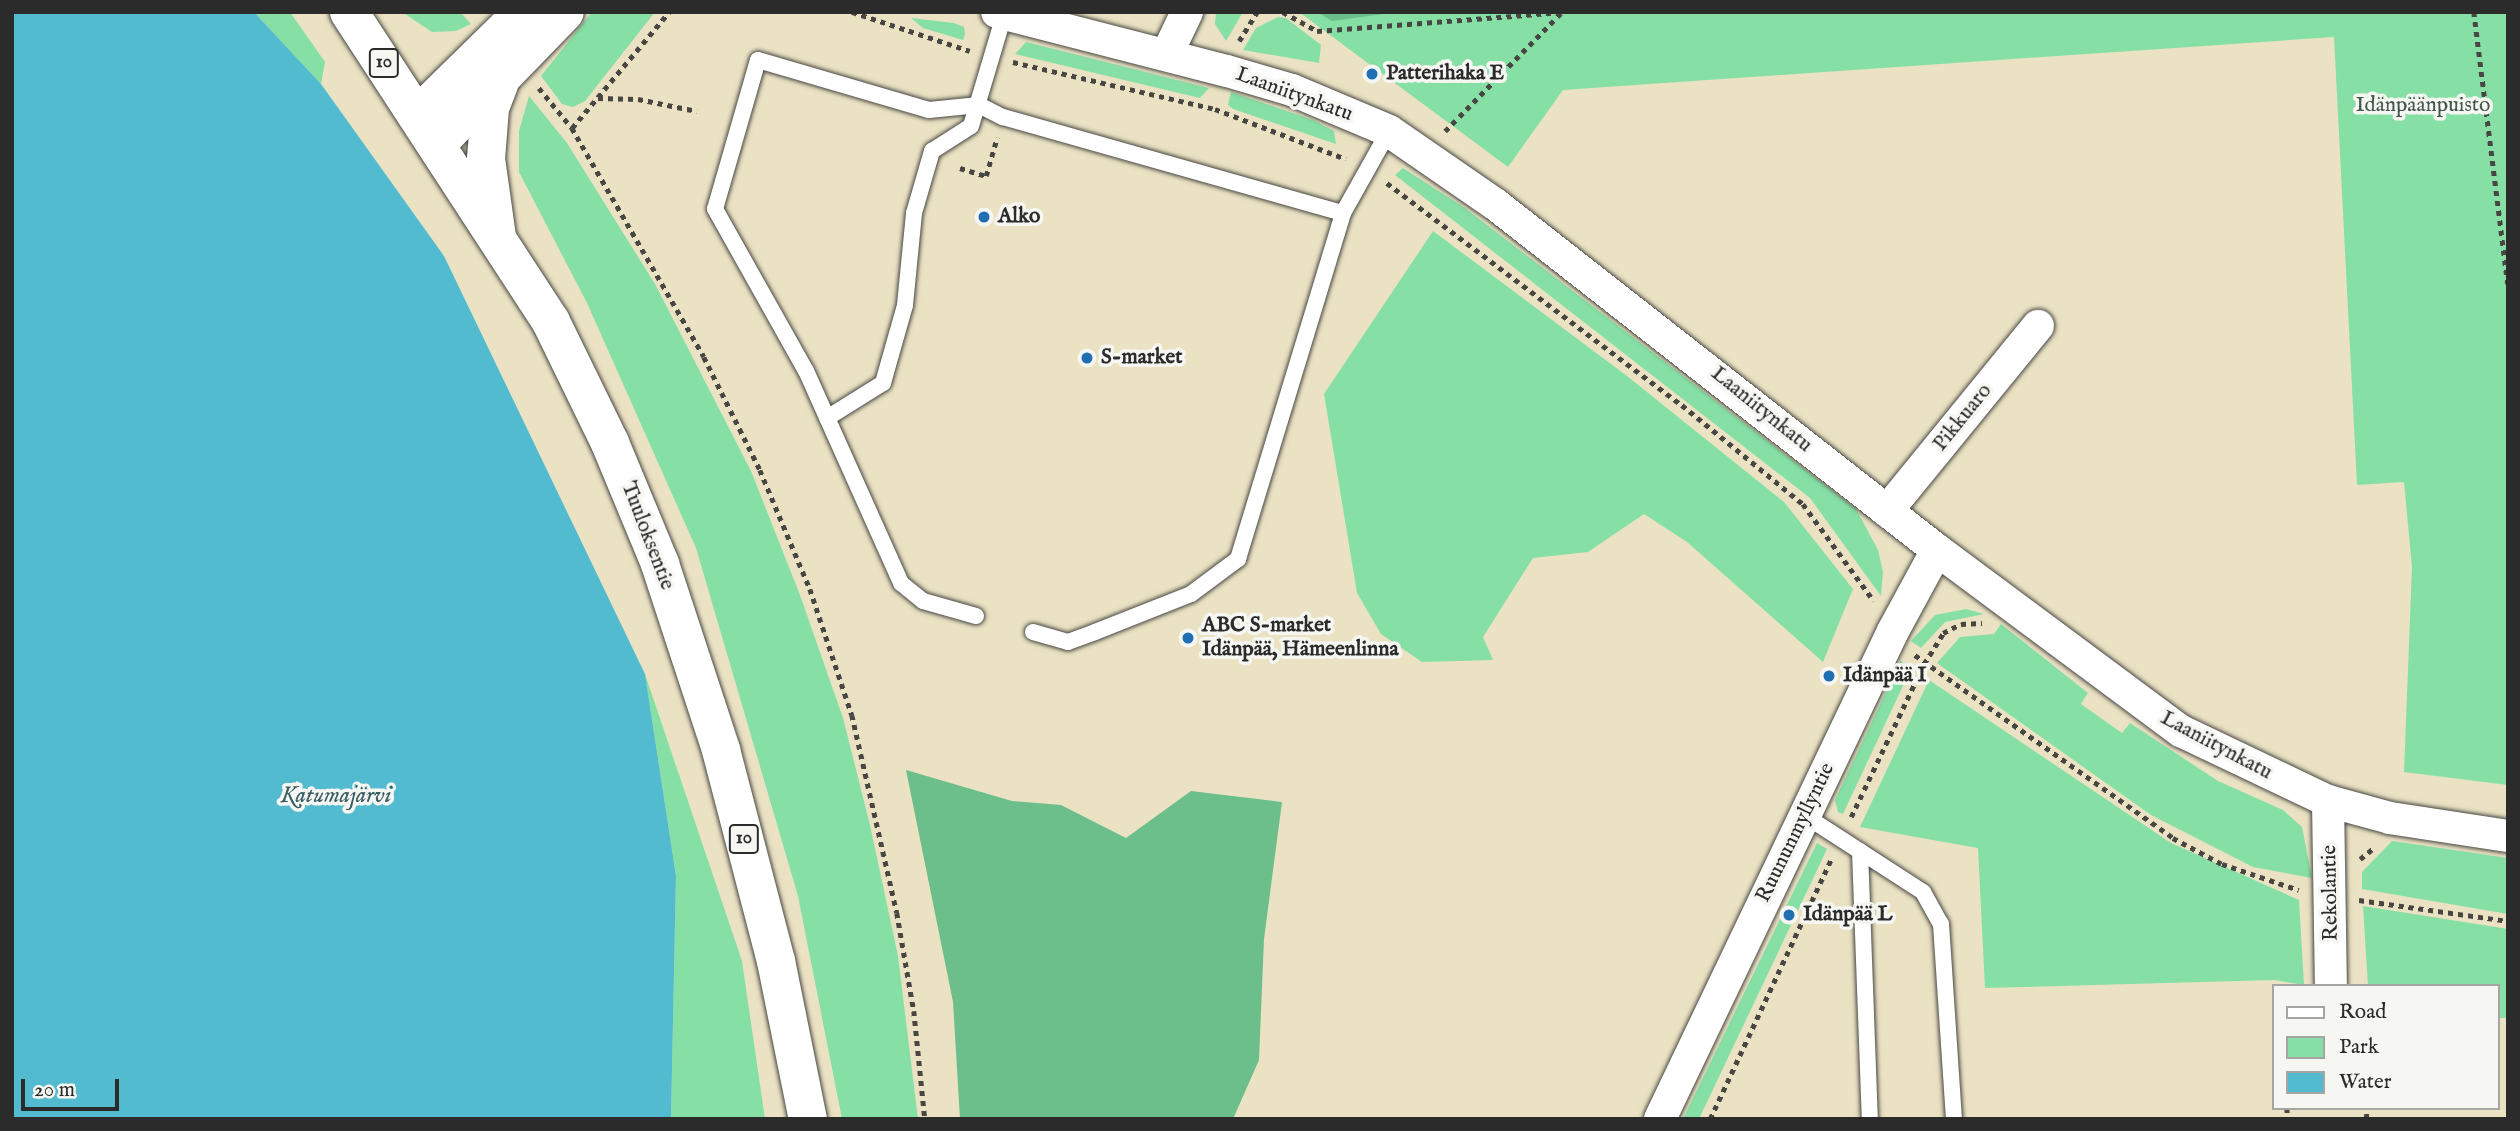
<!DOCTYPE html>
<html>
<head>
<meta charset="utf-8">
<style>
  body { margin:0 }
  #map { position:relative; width:2520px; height:1131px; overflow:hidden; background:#eae2c3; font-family:"IM FELL English",serif }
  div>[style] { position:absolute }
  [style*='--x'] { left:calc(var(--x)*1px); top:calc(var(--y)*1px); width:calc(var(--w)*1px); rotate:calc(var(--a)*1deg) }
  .green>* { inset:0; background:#86e0a6 }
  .forest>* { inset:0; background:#6cbe8b }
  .water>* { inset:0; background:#52bbcf }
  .path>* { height:4.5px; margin-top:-2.25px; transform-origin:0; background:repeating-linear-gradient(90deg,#484642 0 5px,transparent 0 10px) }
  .roads { filter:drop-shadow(0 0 2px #484642) drop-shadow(0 0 2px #484642) }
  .service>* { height:16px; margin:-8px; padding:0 8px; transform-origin:8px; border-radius:8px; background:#fff }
  .minor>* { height:32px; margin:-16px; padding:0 16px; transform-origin:16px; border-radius:16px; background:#fff }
  .secondary>* { height:38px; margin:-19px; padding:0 19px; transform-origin:19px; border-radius:19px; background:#fff }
  .trunk>* { height:38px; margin:-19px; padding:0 19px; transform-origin:19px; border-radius:19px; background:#fff }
  .dots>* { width:19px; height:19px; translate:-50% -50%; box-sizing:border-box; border:4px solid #f6f6f2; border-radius:50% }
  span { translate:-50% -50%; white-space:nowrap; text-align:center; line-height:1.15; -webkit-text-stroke:7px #f6f6f2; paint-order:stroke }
  .shield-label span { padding:2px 5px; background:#f6f6f2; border:2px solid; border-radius:5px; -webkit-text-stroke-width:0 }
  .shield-label { font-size:19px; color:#2b2b2b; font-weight:700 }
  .poi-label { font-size:21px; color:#2b2b2b; font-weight:700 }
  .left { translate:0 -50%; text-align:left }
  .street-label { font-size:21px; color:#2b2b2b }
  .park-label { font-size:21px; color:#42584a }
  .water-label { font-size:23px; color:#395d64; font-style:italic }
  .frame { position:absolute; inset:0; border:14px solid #2b2b2b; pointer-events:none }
  .legend { position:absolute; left:2272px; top:984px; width:228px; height:126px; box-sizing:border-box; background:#f6f6f2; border:2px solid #a5a5a2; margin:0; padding:9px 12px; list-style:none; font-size:21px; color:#2b2b2b }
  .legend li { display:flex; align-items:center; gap:14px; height:35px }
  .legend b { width:35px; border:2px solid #a5a5a2 }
  .scale { position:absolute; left:21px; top:1079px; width:98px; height:32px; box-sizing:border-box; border:4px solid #2b2b2b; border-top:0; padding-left:9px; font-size:21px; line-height:24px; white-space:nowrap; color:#2b2b2b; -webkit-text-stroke:5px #f6f6f2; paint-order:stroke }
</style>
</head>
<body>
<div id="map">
  <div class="green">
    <i style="clip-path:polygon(254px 12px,290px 12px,325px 62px,321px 84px)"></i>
    <i style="clip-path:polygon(402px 12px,460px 12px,471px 24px,456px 31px,432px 32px)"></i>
    <i style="clip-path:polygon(592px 12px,655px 12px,585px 101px,573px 107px,562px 104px,541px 76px)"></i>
    <i style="clip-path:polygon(1216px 12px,1243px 12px,1226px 41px,1215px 24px)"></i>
    <i style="clip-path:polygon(1299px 12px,2508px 12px,2508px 785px,2404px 772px,2412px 567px,2404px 482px,2357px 485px,2334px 37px,1563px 90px,1508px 167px)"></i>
    <i style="clip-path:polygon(1278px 17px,1286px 18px,1321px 45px,1319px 63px,1243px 50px,1256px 28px)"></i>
    <i style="clip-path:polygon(911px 18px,954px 23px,964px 27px,965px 34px,963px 40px,923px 28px)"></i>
    <i style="clip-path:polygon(1026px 42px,1209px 88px,1200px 98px,1015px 54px)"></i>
    <i style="clip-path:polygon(1231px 92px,1313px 120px,1334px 131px,1336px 144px,1233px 109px,1228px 105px)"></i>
    <i style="clip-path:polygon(529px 96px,567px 143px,655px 284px,751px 471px,800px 595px,843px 718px,870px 825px,898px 956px,918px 1119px,842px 1119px,798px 896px,696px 548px,587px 303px,519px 172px,519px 131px)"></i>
    <i style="clip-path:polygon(1403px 168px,1465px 208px,1856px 509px,1878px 550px,1883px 572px,1881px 596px,1810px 498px,1395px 175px)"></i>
    <i style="clip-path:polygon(1433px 231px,1627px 376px,1784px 502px,1853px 589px,1823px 662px,1687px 542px,1644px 514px,1588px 552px,1533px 558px,1483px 637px,1493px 660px,1422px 662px,1381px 634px,1357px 593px,1324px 394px)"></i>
    <i style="clip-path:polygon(1966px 609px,1984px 614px,1945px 622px,1921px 648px,1911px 641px,1935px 615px)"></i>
    <i style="clip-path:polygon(2001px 624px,2088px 693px,2081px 704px,2122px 733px,2130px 723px,2218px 781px,2283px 810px,2302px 827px,2312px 878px,2253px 867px,2151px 815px,1937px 663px,1960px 637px,1994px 634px)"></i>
    <i style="clip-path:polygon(1901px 660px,1909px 673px,1843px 814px,1838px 812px,1835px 800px)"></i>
    <i style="clip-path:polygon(645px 674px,742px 961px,765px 1119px,671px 1119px,676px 876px)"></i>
    <i style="clip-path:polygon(1929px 680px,2171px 843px,2299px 900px,2304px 985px,2274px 980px,1985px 988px,1978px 848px,1860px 827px)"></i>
    <i style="clip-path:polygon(2392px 841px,2508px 858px,2508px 914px,2362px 889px,2362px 872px)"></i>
    <i style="clip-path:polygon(1817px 843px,1827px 849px,1699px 1119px,1683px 1119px)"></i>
    <i style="clip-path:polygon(2363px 906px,2508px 929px,2508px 1018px,2497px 1018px,2497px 986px,2368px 986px)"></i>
  </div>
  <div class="forest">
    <i style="clip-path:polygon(1317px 12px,1399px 12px,1332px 21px)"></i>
    <i style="clip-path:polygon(906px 770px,1012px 801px,1061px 805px,1126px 838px,1191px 791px,1282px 802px,1264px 939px,1259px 1060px,1233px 1119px,960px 1119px,953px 1002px)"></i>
  </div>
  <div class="water">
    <i style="clip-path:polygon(12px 12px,254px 12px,321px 84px,444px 256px,645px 674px,676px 876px,671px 1119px,12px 1119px)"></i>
  </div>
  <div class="path">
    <i style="--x:852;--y:12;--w:124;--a:18.3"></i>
    <i style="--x:1283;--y:12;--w:39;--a:29"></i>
    <i style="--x:1317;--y:31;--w:247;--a:-4.4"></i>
    <i style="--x:2474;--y:12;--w:274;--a:82.9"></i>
    <i style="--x:1239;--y:41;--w:34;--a:-58"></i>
    <i style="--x:1013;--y:62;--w:207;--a:13.1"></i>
    <i style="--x:1215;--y:109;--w:140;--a:20.9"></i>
    <i style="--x:539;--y:88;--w:52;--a:50.5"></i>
    <i style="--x:572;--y:128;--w:264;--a:60"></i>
    <i style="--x:704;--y:357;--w:126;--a:63.6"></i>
    <i style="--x:760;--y:470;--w:129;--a:67.2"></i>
    <i style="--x:810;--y:589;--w:133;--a:71.6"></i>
    <i style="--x:852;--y:715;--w:203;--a:77.2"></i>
    <i style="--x:897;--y:913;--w:99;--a:80.2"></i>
    <i style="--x:914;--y:1011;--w:109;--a:84.2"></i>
    <i style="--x:598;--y:98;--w:40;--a:1.4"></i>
    <i style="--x:638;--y:99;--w:60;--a:11.5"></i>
    <i style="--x:572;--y:128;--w:151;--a:-50.1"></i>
    <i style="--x:1445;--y:131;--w:165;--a:-45.5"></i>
    <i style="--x:960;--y:168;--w:27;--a:17"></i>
    <i style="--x:986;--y:176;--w:40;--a:-74"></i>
    <i style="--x:1387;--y:183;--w:369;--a:37"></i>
    <i style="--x:1682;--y:405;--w:156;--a:39.3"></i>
    <i style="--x:1803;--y:504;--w:120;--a:53.8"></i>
    <i style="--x:1915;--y:655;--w:316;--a:35.3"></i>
    <i style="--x:2173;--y:838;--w:55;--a:28"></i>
    <i style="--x:2222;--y:864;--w:81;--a:18.7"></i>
    <i style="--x:1851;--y:817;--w:170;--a:-64.5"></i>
    <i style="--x:1924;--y:664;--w:36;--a:-58"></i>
    <i style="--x:1943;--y:633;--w:20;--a:-27"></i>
    <i style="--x:1961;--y:624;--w:21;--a:-3"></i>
    <i style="--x:2360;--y:859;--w:19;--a:-39"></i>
    <i style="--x:2359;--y:900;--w:150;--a:8"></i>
    <i style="--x:2287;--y:1108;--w:11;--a:85"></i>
    <i style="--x:1710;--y:1119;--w:287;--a:-65"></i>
    <i style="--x:2366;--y:1119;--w:11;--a:-85"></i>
  </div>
  <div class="roads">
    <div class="service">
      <i style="--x:827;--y:418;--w:66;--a:-32"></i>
      <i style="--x:883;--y:383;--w:81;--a:-74.2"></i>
      <i style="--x:905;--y:305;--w:92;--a:-84.4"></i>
      <i style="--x:914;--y:213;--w:65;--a:-73.8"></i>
      <i style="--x:932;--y:151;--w:46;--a:-32.7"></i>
      <i style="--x:971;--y:126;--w:116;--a:-73.4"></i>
      <i style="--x:976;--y:616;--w:55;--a:-164.2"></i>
      <i style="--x:923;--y:601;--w:28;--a:-141"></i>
      <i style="--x:901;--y:583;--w:232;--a:-114.1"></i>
      <i style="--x:806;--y:371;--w:186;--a:-119.3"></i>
      <i style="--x:715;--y:209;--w:155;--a:-73.9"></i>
      <i style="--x:758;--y:60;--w:178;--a:16.3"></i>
      <i style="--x:929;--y:110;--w:50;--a:-5.7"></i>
      <i style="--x:979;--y:105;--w:27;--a:27"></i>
      <i style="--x:1003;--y:117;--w:353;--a:15.8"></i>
      <i style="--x:1343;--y:213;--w:94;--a:-60.7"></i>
      <i style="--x:1033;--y:632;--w:36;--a:16"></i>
      <i style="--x:1068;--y:642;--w:29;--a:-20"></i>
      <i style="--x:1095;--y:632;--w:103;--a:-21.6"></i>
      <i style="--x:1191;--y:594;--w:59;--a:-36.7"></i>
      <i style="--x:1238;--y:559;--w:362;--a:-73.1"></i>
      <i style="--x:1804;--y:815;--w:142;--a:32.9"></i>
      <i style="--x:1923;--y:892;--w:37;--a:61"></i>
      <i style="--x:1941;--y:924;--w:195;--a:86.2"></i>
      <i style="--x:1860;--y:851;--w:268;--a:87.9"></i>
    </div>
    <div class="minor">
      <i style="--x:997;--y:12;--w:237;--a:14.4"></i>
      <i style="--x:1227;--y:71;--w:68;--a:16.3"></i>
      <i style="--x:1292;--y:90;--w:105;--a:22.9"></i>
      <i style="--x:1389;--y:131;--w:129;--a:34.6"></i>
      <i style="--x:1495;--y:204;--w:561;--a:38.05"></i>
      <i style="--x:1937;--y:550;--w:304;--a:36.6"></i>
      <i style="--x:2181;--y:731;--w:163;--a:25.5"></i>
      <i style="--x:2328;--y:801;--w:64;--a:15.3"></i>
      <i style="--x:2390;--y:818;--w:119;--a:8.7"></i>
      <i style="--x:1167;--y:54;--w:47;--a:-64.5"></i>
      <i style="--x:1887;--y:511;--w:239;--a:-50.8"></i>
      <i style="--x:2328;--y:801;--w:185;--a:89.1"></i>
      <i style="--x:1660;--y:1119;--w:541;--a:-64.48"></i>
      <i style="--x:1893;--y:631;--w:92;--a:-61.5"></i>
    </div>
    <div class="secondary">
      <i style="--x:419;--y:114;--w:146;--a:-44.4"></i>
      <i style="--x:438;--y:143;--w:182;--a:-45.9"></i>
      <i style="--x:497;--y:237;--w:79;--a:-98"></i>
      <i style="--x:486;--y:159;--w:51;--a:-85.5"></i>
      <i style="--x:490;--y:108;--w:26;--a:-69"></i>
    </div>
    <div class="trunk">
      <i style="--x:349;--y:12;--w:370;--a:56.9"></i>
      <i style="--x:551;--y:322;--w:135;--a:64"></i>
      <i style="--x:610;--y:443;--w:131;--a:67.5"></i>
      <i style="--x:660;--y:564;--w:196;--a:71.8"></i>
      <i style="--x:721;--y:750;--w:218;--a:75.4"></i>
      <i style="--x:776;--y:961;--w:161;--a:78.6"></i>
    </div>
  </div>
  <div class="dots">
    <i style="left:1372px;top:74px;background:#1f6fb2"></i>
    <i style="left:984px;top:217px;background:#1f6fb2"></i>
    <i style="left:1087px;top:358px;background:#1f6fb2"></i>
    <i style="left:1188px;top:638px;background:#1f6fb2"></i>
    <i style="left:1829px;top:676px;background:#1f6fb2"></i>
    <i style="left:1789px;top:915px;background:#1f6fb2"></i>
  </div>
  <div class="shield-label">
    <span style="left:384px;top:63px">10</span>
    <span style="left:744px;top:839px">10</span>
  </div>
  <div class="poi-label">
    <span class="left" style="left:1386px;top:74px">Patterihaka E</span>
    <span class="left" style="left:998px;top:217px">Alko</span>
    <span class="left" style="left:1101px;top:358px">S-market</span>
    <span class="left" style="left:1202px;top:638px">ABC S-market<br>Idänpää, Hämeenlinna</span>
    <span class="left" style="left:1843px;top:676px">Idänpää I</span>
    <span class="left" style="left:1803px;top:915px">Idänpää L</span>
  </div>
  <div class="street-label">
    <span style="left:1294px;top:95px;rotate:20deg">Laaniitynkatu</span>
    <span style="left:1761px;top:410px;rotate:39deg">Laaniitynkatu</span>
    <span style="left:1963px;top:418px;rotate:-51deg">Pikkuaro</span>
    <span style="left:647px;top:536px;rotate:69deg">Tuuloksentie</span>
    <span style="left:2216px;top:746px;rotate:28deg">Laaniitynkatu</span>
    <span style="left:1796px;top:833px;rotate:-64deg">Ruununmyllyntie</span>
    <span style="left:2331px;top:893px;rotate:-91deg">Rekolantie</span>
  </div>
  <div class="park-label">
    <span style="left:2423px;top:106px">Idänpäänpuisto</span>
  </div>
  <div class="water-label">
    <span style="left:336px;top:796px">Katumajärvi</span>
  </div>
  <div class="frame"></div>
  <ul class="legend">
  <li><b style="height:9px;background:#fff"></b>Road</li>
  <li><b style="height:19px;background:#86e0a6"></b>Park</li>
  <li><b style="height:19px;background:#52bbcf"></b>Water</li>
  </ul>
  <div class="scale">20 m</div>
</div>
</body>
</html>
